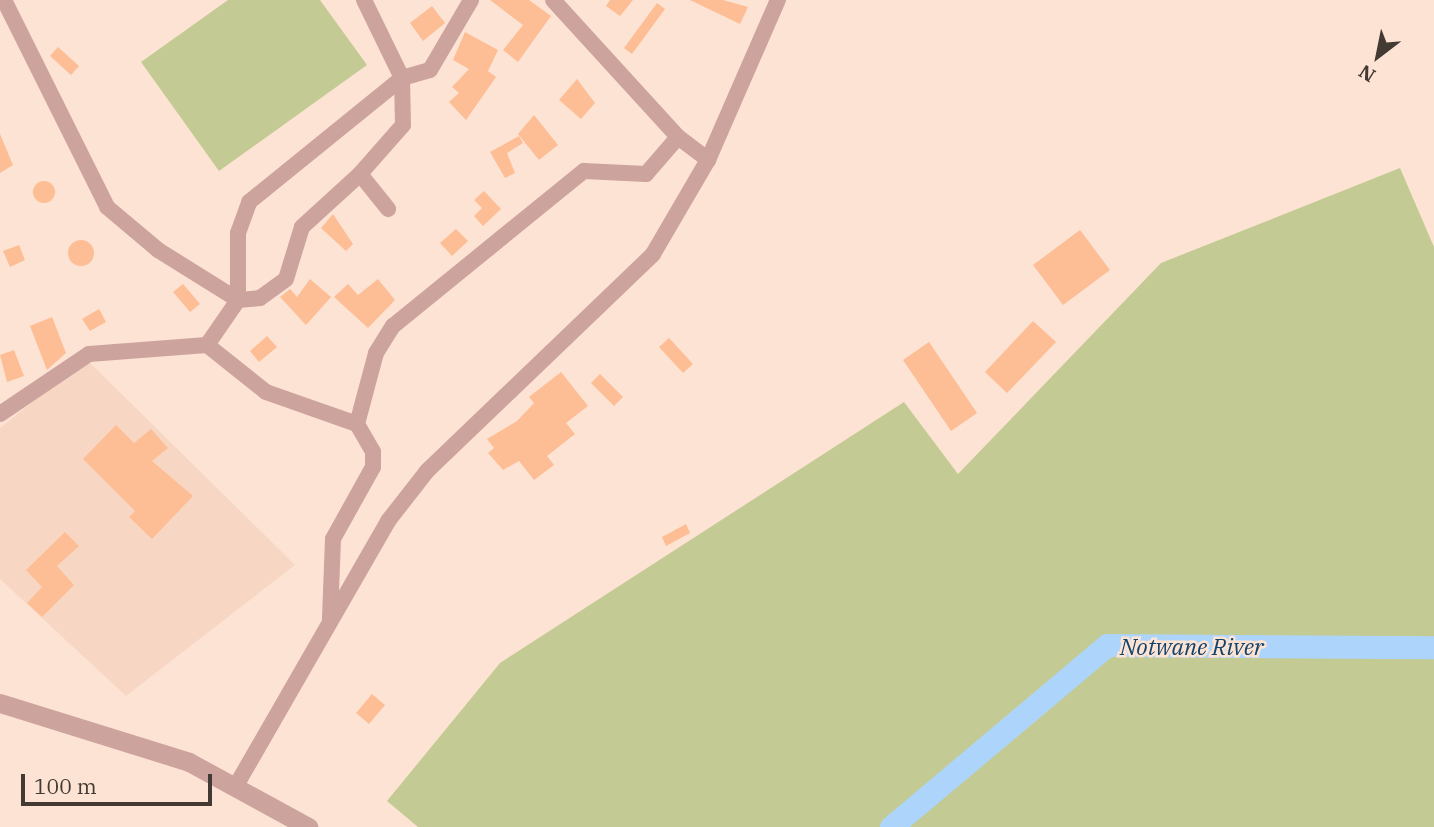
<!DOCTYPE html>
<html>
<head>
<meta charset="utf-8">
<style>
  body { margin:0 }
  #map { position:relative; width:1434px; height:827px; overflow:hidden; background:#fde3d4; font-family:"IBM Plex Serif",serif }
  div>[style] { position:absolute }
  [style*='--x'] { left:calc(var(--x)*1px); top:calc(var(--y)*1px); width:calc(var(--w)*1px); rotate:calc(var(--a)*1deg) }
  .built>* { inset:0; background:#f7d7c4 }
  .green>* { inset:0; background:#c4ca93 }
  .river>* { height:23px; margin:-11.5px; padding:0 11.5px; transform-origin:11.5px; border-radius:11.5px; background:#add5fb }
  .building>* { inset:0; background:#fdbd95 }
  .round { border-radius:50% }
  .minor>* { height:16px; margin:-8px; padding:0 8px; transform-origin:8px; border-radius:8px; background:#cda39d }
  .tertiary>* { height:19px; margin:-9.5px; padding:0 9.5px; transform-origin:9.5px; border-radius:9.5px; background:#cda39d }
  span { translate:-50% -50%; white-space:nowrap; text-align:center; line-height:1.15; -webkit-text-stroke:5px #fde3d4; paint-order:stroke }
  .water-label { font-size:23px; color:#13436b; font-style:italic }
  .north { position:absolute; left:1343px; top:21px; width:70px; height:70px; -webkit-text-stroke:5px #fde3d4; paint-order:stroke; rotate:212deg; font-size:19px; font-weight:700; line-height:28px; text-align:center; color:#443a34 }
  .north::after { content:''; display:block; margin:auto; width:24px; height:32px; background:#443a34; clip-path:polygon(50% 0,100% 100%,50% 72%,0 100%) }
  .scale { position:absolute; left:21px; top:774px; width:191px; height:32px; box-sizing:border-box; border:4px solid #443a34; border-top:0; padding-left:9px; font-size:21px; line-height:24px; white-space:nowrap; color:#443a34; -webkit-text-stroke:5px #fde3d4; paint-order:stroke }
</style>
</head>
<body>
<div id="map">
  <div class="built">
    <i style="clip-path:polygon(86px 359px,295px 565px,126px 696px,0 579px,0 428px)"></i>
  </div>
  <div class="green">
    <i style="clip-path:polygon(228px 0,320px 0,367px 65px,219px 171px,141px 62px)"></i>
    <i style="clip-path:polygon(1400px 168px,1434px 247px,1434px 827px,418px 827px,387px 801px,500px 663px,904px 402px,958px 474px,1161px 263px)"></i>
  </div>
  <div class="river">
    <i style="--x:891;--y:827;--w:282;--a:-40.1"></i>
    <i style="--x:1107;--y:645;--w:327;--a:0.4"></i>
  </div>
  <div class="building">
    <i style="clip-path:polygon(490px 0,529px 0,551px 16px,518px 62px,503px 50px,523px 25px)"></i>
    <i style="clip-path:polygon(610px 0,633px 0,620px 16px,606px 6px)"></i>
    <i style="clip-path:polygon(690px 0,723px 0,748px 7px,740px 24px)"></i>
    <i style="clip-path:polygon(657px 3px,665px 9px,632px 54px,624px 48px)"></i>
    <i style="clip-path:polygon(432px 6px,445px 23px,423px 41px,410px 23px)"></i>
    <i style="clip-path:polygon(465px 32px,498px 50px,488px 71px,496px 77px,466px 120px,449px 102px,459px 93px,452px 87px,469px 69px,453px 60px)"></i>
    <i style="clip-path:polygon(58px 47px,79px 66px,71px 75px,50px 56px)"></i>
    <i style="clip-path:polygon(577px 79px,595px 103px,581px 119px,559px 100px)"></i>
    <i style="clip-path:polygon(534px 115px,558px 145px,539px 160px,518px 134px)"></i>
    <i style="clip-path:polygon(0 134px,13px 165px,0 173px)"></i>
    <i style="clip-path:polygon(519px 136px,523px 143px,507px 153px,515px 173px,505px 178px,490px 152px)"></i>
    <i class="round" style="left:33px;top:181px;width:22px;height:22px"></i>
    <i style="clip-path:polygon(484px 191px,501px 209px,483px 226px,474px 216px,482px 208px,474px 200px)"></i>
    <i style="clip-path:polygon(333px 214px,353px 244px,346px 251px,321px 228px)"></i>
    <i style="clip-path:polygon(456px 229px,468px 241px,452px 256px,440px 243px)"></i>
    <i style="clip-path:polygon(1080px 230px,1110px 270px,1063px 305px,1033px 265px)"></i>
    <i class="round" style="left:68px;top:240px;width:26px;height:26px"></i>
    <i style="clip-path:polygon(19px 245px,25px 260px,10px 267px,3px 251px)"></i>
    <i style="clip-path:polygon(310px 279px,331px 297px,306px 325px,280px 297px,290px 289px,297px 297px)"></i>
    <i style="clip-path:polygon(378px 279px,395px 300px,368px 328px,334px 297px,348px 284px,358px 295px)"></i>
    <i style="clip-path:polygon(183px 284px,200px 304px,190px 312px,173px 292px)"></i>
    <i style="clip-path:polygon(99px 309px,106px 322px,90px 331px,82px 319px)"></i>
    <i style="clip-path:polygon(52px 317px,66px 353px,47px 370px,30px 326px)"></i>
    <i style="clip-path:polygon(1033px 321px,1056px 342px,1007px 393px,985px 372px)"></i>
    <i style="clip-path:polygon(267px 336px,277px 347px,259px 362px,250px 351px)"></i>
    <i style="clip-path:polygon(669px 338px,693px 364px,683px 373px,659px 347px)"></i>
    <i style="clip-path:polygon(929px 342px,977px 413px,951px 431px,903px 360px)"></i>
    <i style="clip-path:polygon(14px 350px,24px 376px,7px 382px,0 355px)"></i>
    <i style="clip-path:polygon(561px 372px,588px 406px,566px 423px,575px 434px,547px 456px,554px 465px,534px 480px,519px 461px,503px 470px,488px 453px,494px 448px,487px 439px,517px 421px,534px 403px,529px 397px)"></i>
    <i style="clip-path:polygon(600px 374px,623px 397px,614px 406px,591px 383px)"></i>
    <i style="clip-path:polygon(116px 425px,134px 443px,151px 429px,168px 448px,152px 461px,193px 496px,152px 539px,129px 517px,135px 511px,83px 459px)"></i>
    <i style="clip-path:polygon(686px 524px,690px 533px,666px 546px,662px 537px)"></i>
    <i style="clip-path:polygon(65px 532px,79px 546px,57px 566px,74px 585px,42px 617px,27px 603px,42px 587px,26px 570px)"></i>
    <i style="clip-path:polygon(372px 694px,385px 705px,369px 724px,356px 713px)"></i>
  </div>
  <div class="minor">
    <i style="--x:4;--y:0;--w:231;--a:63.5"></i>
    <i style="--x:107;--y:207;--w:67;--a:40.1"></i>
    <i style="--x:158;--y:250;--w:94;--a:32"></i>
    <i style="--x:238;--y:300;--w:22;--a:-5"></i>
    <i style="--x:260;--y:298;--w:32;--a:-36"></i>
    <i style="--x:286;--y:279;--w:54;--a:-72.9"></i>
    <i style="--x:302;--y:227;--w:79;--a:-42.4"></i>
    <i style="--x:360;--y:174;--w:45;--a:51.3"></i>
    <i style="--x:364;--y:0;--w:87;--a:64"></i>
    <i style="--x:402;--y:78;--w:29;--a:-16"></i>
    <i style="--x:430;--y:70;--w:81;--a:-59.6"></i>
    <i style="--x:553;--y:0;--w:185;--a:47.6"></i>
    <i style="--x:678;--y:137;--w:38;--a:37"></i>
    <i style="--x:207;--y:345;--w:55;--a:-55.4"></i>
    <i style="--x:238;--y:300;--w:67;--a:-90"></i>
    <i style="--x:238;--y:233;--w:33;--a:-70"></i>
    <i style="--x:249;--y:202;--w:197;--a:-39"></i>
    <i style="--x:402;--y:78;--w:47;--a:88.8"></i>
    <i style="--x:403;--y:125;--w:65;--a:131.3"></i>
    <i style="--x:0;--y:414;--w:107;--a:-34"></i>
    <i style="--x:89;--y:354;--w:118;--a:-4.4"></i>
    <i style="--x:207;--y:345;--w:75;--a:38.5"></i>
    <i style="--x:266;--y:392;--w:96;--a:19.4"></i>
    <i style="--x:357;--y:424;--w:32;--a:60"></i>
    <i style="--x:373;--y:452;--w:15;--a:90"></i>
    <i style="--x:373;--y:467;--w:82;--a:119.1"></i>
    <i style="--x:333;--y:539;--w:79;--a:92.2"></i>
    <i style="--x:357;--y:424;--w:73;--a:-75"></i>
    <i style="--x:376;--y:353;--w:32;--a:-58"></i>
    <i style="--x:393;--y:326;--w:246;--a:-39.1"></i>
    <i style="--x:584;--y:171;--w:62;--a:2.8"></i>
    <i style="--x:646;--y:174;--w:49;--a:-49.1"></i>
    <i style="--x:237;--y:784;--w:303;--a:-60.1"></i>
    <i style="--x:388;--y:521;--w:63;--a:-52"></i>
    <i style="--x:427;--y:471;--w:313;--a:-43.8"></i>
    <i style="--x:653;--y:254;--w:109;--a:-59.7"></i>
    <i style="--x:708;--y:160;--w:175;--a:-66.4"></i>
  </div>
  <div class="tertiary">
    <i style="--x:0;--y:703;--w:198;--a:17.3"></i>
    <i style="--x:189;--y:762;--w:136;--a:28.6"></i>
  </div>
  <div class="water-label">
    <span style="left:1192px;top:646px">Notwane River</span>
  </div>
  <div class="north">N</div>
  <div class="scale">100 m</div>
</div>
</body>
</html>
